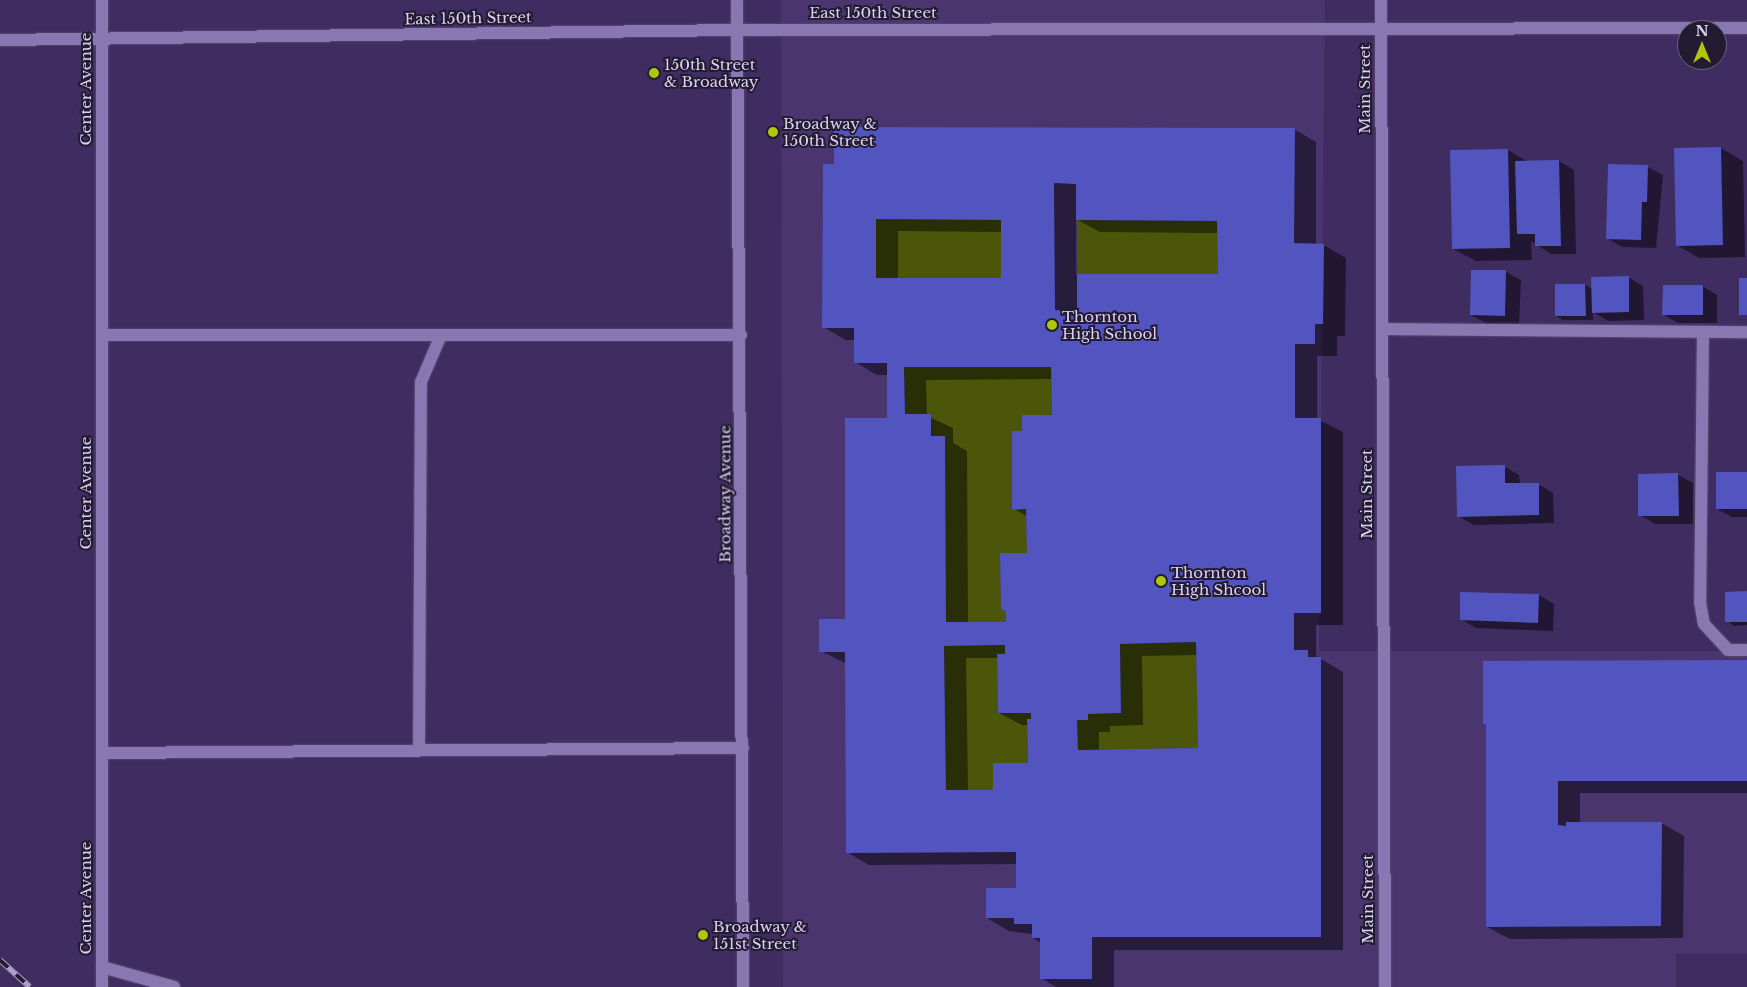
<!DOCTYPE html>
<html>
<head>
<meta charset="utf-8">
<style>
  body { margin:0 }
  #map { position:relative; width:1747px; height:987px; overflow:hidden; background:#3f2c60; font-family:"Libre Baskerville",serif }
  div>[style] { position:absolute }
  [style*='--x'] { left:calc(var(--x)*1px); top:calc(var(--y)*1px); width:calc(var(--w)*1px); rotate:calc(var(--a)*1deg) }
  .built>* { inset:0; background:#4a356f }
  .green>* { inset:0; background:#4b560b }
  .shadow>* { inset:0; background:#0007 }
  .building>* { inset:0; background:#5254bf }
  .roads { filter:drop-shadow(0 0 1px #594874) drop-shadow(0 0 1px #594874) }
  .minor>* { height:12px; margin:-6px; padding:0 6px; transform-origin:6px; border-radius:6px; background:#8977b1 }
  .rail>* { height:5.5px; margin-top:-2.75px; transform-origin:0; background:repeating-linear-gradient(90deg,#221b32 0 11px,#aea3c8 0 22px); box-sizing:border-box; border-block:1px solid #aea3c8 }
  .dots>* { width:14px; height:14px; translate:-50% -50%; box-sizing:border-box; border:2px solid #221b32; border-radius:50% }
  span { translate:-50% -50%; white-space:nowrap; text-align:center; line-height:1.15; -webkit-text-stroke:4px #221b32; paint-order:stroke }
  .street-label { font-size:15px; color:#dbd2f2 }
  .poi-label { font-size:15px; color:#dbd2f2 }
  .left { translate:0 -50%; text-align:left }
  .north { position:absolute; left:1677px; top:20px; width:50px; height:50px; box-sizing:border-box; background:#221b32; border:1px solid #6c647f; border-radius:50%; rotate:0deg; font-size:14px; font-weight:700; line-height:20px; text-align:center; color:#dbd2f2 }
  .north::after { content:''; display:block; margin:auto; width:18px; height:22px; background:#aec60b; clip-path:polygon(50% 0,100% 100%,50% 72%,0 100%) }
</style>
</head>
<body>
<div id="map">
  <div class="built">
    <i style="clip-path:polygon(781px 0,1325px 0,1319px 651px,1747px 651px,1747px 954px,1676px 954px,1676px 987px,783px 987px)"></i>
  </div>
  <div class="green">
    <i style="clip-path:polygon(876px 219px,1001px 220px,1001px 278px,876px 278px)"></i>
    <i style="clip-path:polygon(1077px 220px,1217px 221px,1218px 274px,1078px 274px)"></i>
    <i style="clip-path:polygon(904px 367px,1051px 367px,1052px 415px,1022px 431px,1013px 510px,1026px 509px,1027px 553px,1000px 553px,1001px 609px,1006px 612px,1006px 622px,946px 622px,931px 414px,905px 414px)"></i>
    <i style="clip-path:polygon(1196px 642px,1198px 748px,1078px 750px,1077px 720px,1088px 720px,1088px 714px,1121px 713px,1120px 644px)"></i>
    <i style="clip-path:polygon(1005px 645px,1005px 654px,997px 654px,998px 713px,1031px 713px,1031px 719px,1027px 719px,1028px 763px,993px 790px,946px 790px,944px 646px)"></i>
  </div>
  <div class="shadow">
    <i style="clip-path:polygon(evenodd,1294px 129px,1316px 142px,1316px 245px,1324px 245px,1346px 258px,1345px 336px,1337px 336px,1337px 356px,1317px 356px,1317px 419px,1343px 432px,1343px 625px,1316px 625px,1316px 656px,1343px 672px,1343px 950px,1114px 950px,1114px 987px,1056px 987px,1041px 978px,1041px 943px,1033px 938px,1033px 934px,1009px 931px,987px 918px,1018px 889px,1018px 864px,869px 865px,847px 852px,847px 664px,821px 651px,846px 621px,889px 419px,889px 375px,877px 375px,855px 362px,855px 340px,846px 340px,823px 327px,824px 166px,1294px 129px,1076px 219px,1100px 232px,1219px 233px,1219px 275px,1076px 275px,1076px 219px,1294px 129px,898px 231px,1002px 232px,1002px 280px,898px 279px,898px 231px,1294px 129px,1053px 379px,1053px 417px,1014px 509px,1028px 517px,1028px 554px,1007px 623px,968px 623px,967px 451px,953px 443px,953px 428px,927px 416px,926px 380px,1053px 379px,1294px 129px,1197px 655px,1199px 749px,1099px 751px,1099px 732px,1110px 732px,1110px 726px,1143px 725px,1142px 656px,1197px 655px,1294px 129px,966px 658px,999px 658px,999px 713px,1022px 725px,1028px 725px,1029px 765px,995px 791px,968px 791px,966px 658px)"></i>
    <i style="clip-path:polygon(1721px 148px,1743px 161px,1745px 257px,1699px 258px,1677px 245px,1675px 149px)"></i>
    <i style="clip-path:polygon(1508px 150px,1528px 162px,1559px 161px,1574px 170px,1576px 254px,1551px 254px,1531px 241px,1532px 260px,1476px 261px,1453px 249px)"></i>
    <i style="clip-path:polygon(1648px 167px,1663px 175px,1656px 248px,1622px 247px,1607px 238px)"></i>
    <i style="clip-path:polygon(1506px 272px,1521px 280px,1519px 324px,1486px 323px,1471px 315px)"></i>
    <i style="clip-path:polygon(1628px 277px,1643px 286px,1644px 320px,1608px 321px,1593px 312px,1593px 320px,1563px 320px,1556px 316px,1556px 285px,1585px 285px,1593px 289px)"></i>
    <i style="clip-path:polygon(1702px 286px,1717px 295px,1717px 323px,1678px 323px,1663px 314px)"></i>
    <i style="clip-path:polygon(1504px 466px,1519px 475px,1520px 484px,1538px 484px,1553px 493px,1554px 523px,1474px 525px,1458px 516px)"></i>
    <i style="clip-path:polygon(1747px 473px,1747px 517px,1732px 517px,1717px 509px)"></i>
    <i style="clip-path:polygon(1678px 475px,1693px 483px,1693px 524px,1655px 524px,1640px 515px)"></i>
    <i style="clip-path:polygon(1747px 592px,1747px 625px,1734px 626px,1727px 621px)"></i>
    <i style="clip-path:polygon(1539px 595px,1554px 604px,1553px 631px,1476px 628px,1461px 619px)"></i>
    <i style="clip-path:polygon(1747px 661px,1747px 793px,1580px 793px,1580px 823px,1661px 823px,1684px 836px,1683px 938px,1510px 939px,1487px 927px,1488px 725px,1484px 723px)"></i>
  </div>
  <div class="building">
    <i style="clip-path:polygon(evenodd,834px 127px,1295px 128px,1294px 243px,1324px 244px,1323px 324px,1315px 324px,1315px 344px,1295px 344px,1295px 418px,1321px 418px,1321px 613px,1294px 613px,1294px 650px,1308px 650px,1308px 657px,1321px 657px,1321px 937px,1092px 937px,1092px 979px,1040px 979px,1040px 938px,1032px 938px,1032px 924px,1014px 924px,1014px 918px,986px 918px,986px 888px,1016px 888px,1016px 852px,846px 853px,845px 652px,819px 652px,819px 619px,845px 619px,845px 418px,887px 418px,887px 363px,854px 363px,854px 328px,822px 328px,823px 164px,834px 164px,834px 127px,1054px 183px,1076px 184px,1076px 220px,1217px 221px,1218px 274px,1077px 274px,1077px 312px,1055px 310px,1054px 183px,834px 127px,876px 219px,1001px 220px,1001px 278px,876px 278px,876px 219px,834px 127px,904px 367px,1051px 367px,1052px 415px,1022px 415px,1022px 431px,1012px 431px,1012px 510px,1026px 509px,1027px 553px,1000px 553px,1001px 609px,1006px 612px,1006px 622px,946px 622px,945px 436px,931px 436px,931px 414px,905px 414px,904px 367px,834px 127px,1196px 642px,1198px 748px,1078px 750px,1077px 720px,1088px 720px,1088px 714px,1121px 713px,1120px 644px,1196px 642px,834px 127px,1005px 645px,1005px 654px,997px 654px,998px 713px,1031px 713px,1031px 719px,1027px 719px,1028px 763px,993px 763px,993px 790px,946px 790px,944px 646px,1005px 645px)"></i>
    <i style="clip-path:polygon(1721px 147px,1723px 245px,1676px 246px,1674px 148px)"></i>
    <i style="clip-path:polygon(1508px 149px,1510px 248px,1452px 249px,1450px 150px)"></i>
    <i style="clip-path:polygon(1559px 160px,1561px 246px,1535px 246px,1535px 234px,1517px 234px,1515px 161px)"></i>
    <i style="clip-path:polygon(1608px 164px,1648px 165px,1647px 202px,1642px 202px,1641px 240px,1606px 239px)"></i>
    <i style="clip-path:polygon(1471px 270px,1506px 270px,1505px 316px,1470px 315px)"></i>
    <i style="clip-path:polygon(1629px 276px,1629px 312px,1592px 313px,1591px 277px)"></i>
    <i style="clip-path:polygon(1739px 278px,1747px 278px,1747px 315px,1739px 315px)"></i>
    <i style="clip-path:polygon(1555px 284px,1585px 284px,1586px 316px,1555px 316px)"></i>
    <i style="clip-path:polygon(1663px 285px,1703px 285px,1703px 315px,1662px 315px)"></i>
    <i style="clip-path:polygon(1505px 465px,1505px 483px,1539px 483px,1539px 515px,1457px 517px,1456px 466px)"></i>
    <i style="clip-path:polygon(1716px 472px,1747px 472px,1747px 509px,1716px 509px)"></i>
    <i style="clip-path:polygon(1678px 473px,1679px 516px,1638px 516px,1638px 474px)"></i>
    <i style="clip-path:polygon(1747px 591px,1747px 622px,1725px 622px,1725px 592px)"></i>
    <i style="clip-path:polygon(1460px 592px,1539px 594px,1538px 623px,1460px 620px)"></i>
    <i style="clip-path:polygon(1747px 660px,1747px 781px,1558px 781px,1558px 825px,1566px 826px,1566px 822px,1662px 822px,1661px 926px,1486px 927px,1486px 724px,1483px 724px,1483px 661px)"></i>
  </div>
  <div class="roads">
    <div class="minor">
      <i style="--x:102;--y:0;--w:987;--a:90"></i>
      <i style="--x:737;--y:0;--w:987;--a:89.65"></i>
      <i style="--x:1381;--y:0;--w:987;--a:89.77"></i>
      <i style="--x:0;--y:40;--w:737;--a:-0.78"></i>
      <i style="--x:737;--y:30;--w:1010;--a:-0.11"></i>
      <i style="--x:1383;--y:329;--w:364;--a:0.5"></i>
      <i style="--x:1703;--y:332;--w:270;--a:90.6"></i>
      <i style="--x:1700;--y:602;--w:22;--a:80"></i>
      <i style="--x:1704;--y:624;--w:35;--a:47"></i>
      <i style="--x:1728;--y:650;--w:19;--a:0"></i>
      <i style="--x:102;--y:335;--w:639;--a:0"></i>
      <i style="--x:419;--y:750;--w:368;--a:-89.7"></i>
      <i style="--x:421;--y:382;--w:51;--a:-66.9"></i>
      <i style="--x:102;--y:753;--w:641;--a:-0.45"></i>
      <i style="--x:102;--y:967;--w:75;--a:15.5"></i>
    </div>
  </div>
  <div class="rail">
    <i style="--x:0;--y:960;--w:40;--a:42"></i>
  </div>
  <div class="dots">
    <i style="left:654px;top:73px;background:#aec60b"></i>
    <i style="left:773px;top:132px;background:#aec60b"></i>
    <i style="left:1052px;top:325px;background:#aec60b"></i>
    <i style="left:1161px;top:581px;background:#aec60b"></i>
    <i style="left:703px;top:935px;background:#aec60b"></i>
  </div>
  <div class="street-label">
    <span style="left:873px;top:13px">East 150th Street</span>
    <span style="left:468px;top:18px;rotate:-1deg">East 150th Street</span>
    <span style="left:86px;top:89px;rotate:-90deg">Center Avenue</span>
    <span style="left:1365px;top:89px;rotate:-90deg">Main Street</span>
    <span style="left:86px;top:493px;rotate:-90deg">Center Avenue</span>
    <span style="left:725px;top:494px;rotate:-90deg">Broadway Avenue</span>
    <span style="left:1367px;top:494px;rotate:-90deg">Main Street</span>
    <span style="left:86px;top:898px;rotate:-90deg">Center Avenue</span>
    <span style="left:1368px;top:899px;rotate:-90deg">Main Street</span>
  </div>
  <div class="poi-label">
    <span class="left" style="left:664px;top:73px">150th Street<br>&amp; Broadway</span>
    <span class="left" style="left:783px;top:132px">Broadway &amp;<br>150th Street</span>
    <span class="left" style="left:1062px;top:325px">Thornton<br>High School</span>
    <span class="left" style="left:1171px;top:581px">Thornton<br>High Shcool</span>
    <span class="left" style="left:713px;top:935px">Broadway &amp;<br>151st Street</span>
  </div>
  <div class="north">N</div>
</div>
</body>
</html>
